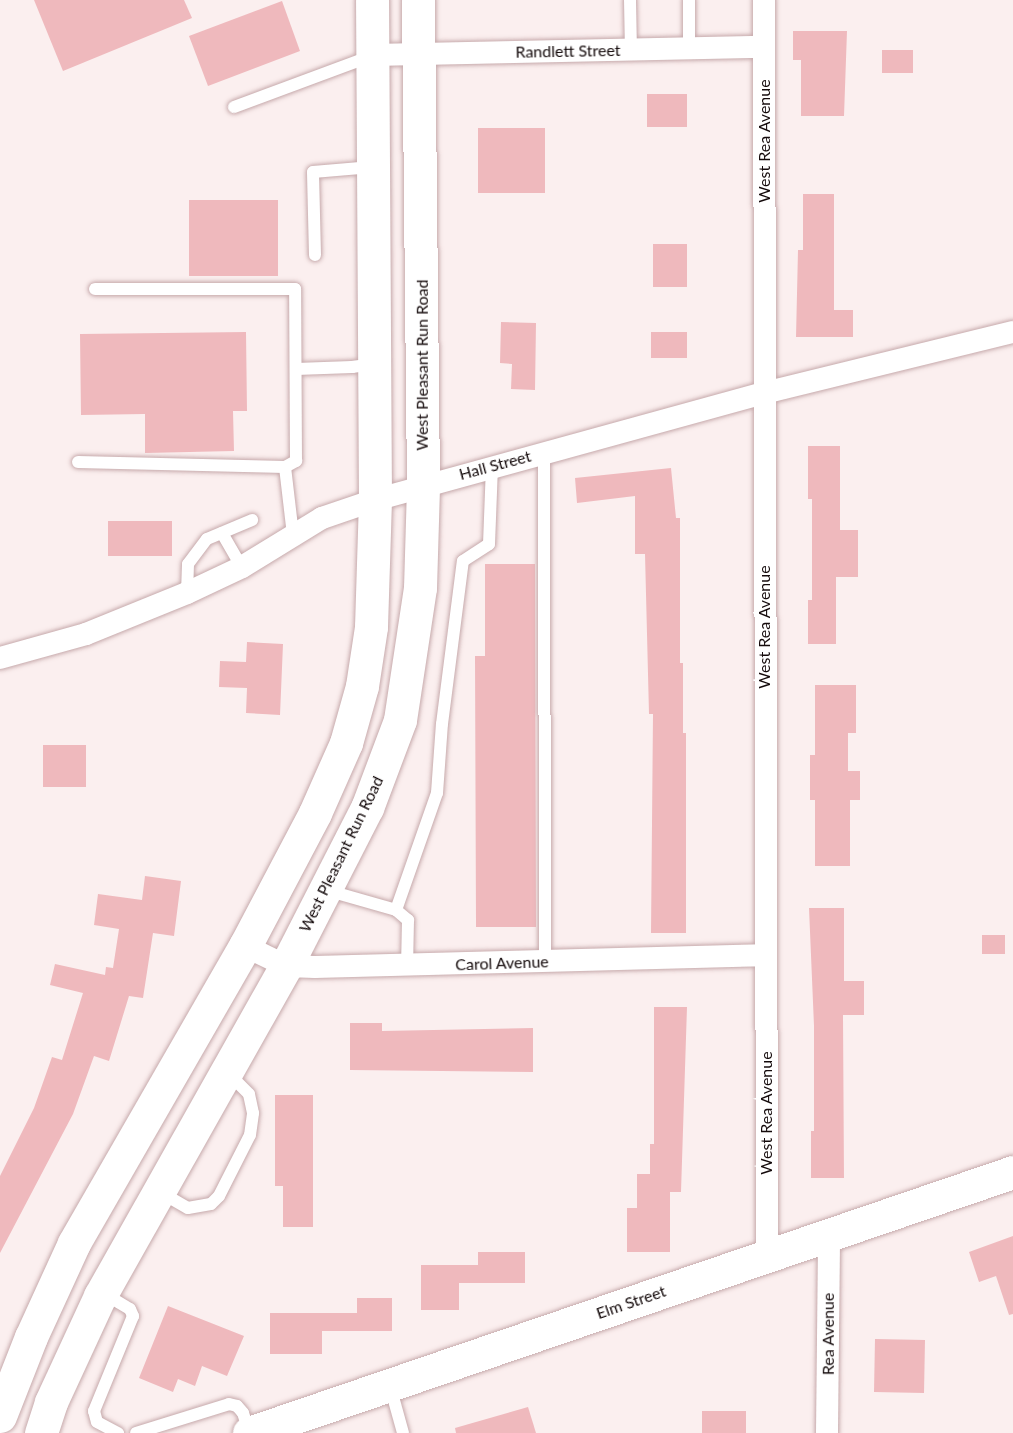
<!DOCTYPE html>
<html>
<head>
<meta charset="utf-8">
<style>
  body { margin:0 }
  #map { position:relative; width:1013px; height:1433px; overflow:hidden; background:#fbefef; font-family:Lato,sans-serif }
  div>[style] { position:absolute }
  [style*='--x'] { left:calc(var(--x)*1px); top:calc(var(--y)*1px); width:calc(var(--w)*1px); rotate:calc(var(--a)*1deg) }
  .building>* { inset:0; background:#efb9bd }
  .roads { filter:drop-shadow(0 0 2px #c6a9ab) drop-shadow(0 0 2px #c6a9ab) }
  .lane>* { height:12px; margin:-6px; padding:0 6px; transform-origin:6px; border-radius:6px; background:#fff }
  .street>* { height:22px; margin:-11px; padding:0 11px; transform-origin:11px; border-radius:11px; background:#fff }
  .secondary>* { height:33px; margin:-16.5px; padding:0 16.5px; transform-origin:16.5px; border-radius:16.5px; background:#fff }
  span { translate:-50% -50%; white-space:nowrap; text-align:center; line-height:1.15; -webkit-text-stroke:5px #fff; paint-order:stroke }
  .street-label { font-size:16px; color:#140a0b }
</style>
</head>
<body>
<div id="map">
  <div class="building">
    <i style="clip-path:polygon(34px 0,184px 0,192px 18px,63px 71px)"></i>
    <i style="clip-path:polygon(282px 1px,300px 51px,208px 86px,189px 36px)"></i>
    <i style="clip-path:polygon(793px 31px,847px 31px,844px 116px,801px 116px,801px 60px,793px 60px)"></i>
    <i style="clip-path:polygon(882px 50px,913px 50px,913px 73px,882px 73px)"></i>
    <i style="clip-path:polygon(647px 94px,687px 94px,687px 127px,647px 127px)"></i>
    <i style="clip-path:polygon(478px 128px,545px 128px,545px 193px,478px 193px)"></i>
    <i style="clip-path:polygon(803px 194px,834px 194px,834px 310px,853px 310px,853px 337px,796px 337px,798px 250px,803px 250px)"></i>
    <i style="clip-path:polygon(189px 200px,278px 200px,278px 276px,189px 276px)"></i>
    <i style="clip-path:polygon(653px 244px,687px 244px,687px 287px,653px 287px)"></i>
    <i style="clip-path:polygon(501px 322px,536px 323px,535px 390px,511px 389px,512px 364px,500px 363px)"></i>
    <i style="clip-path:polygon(246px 332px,247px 411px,233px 411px,234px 451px,145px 453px,145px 414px,81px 415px,80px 334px)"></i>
    <i style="clip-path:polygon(651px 332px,687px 332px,687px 358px,651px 358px)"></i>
    <i style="clip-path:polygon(808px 446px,840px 446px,840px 530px,858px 530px,858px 577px,836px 577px,836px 644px,808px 644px,808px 600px,812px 600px,812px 499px,808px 499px)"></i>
    <i style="clip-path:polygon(671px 468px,676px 518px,680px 518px,680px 663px,683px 663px,683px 733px,686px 733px,686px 933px,651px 933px,653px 714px,649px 714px,645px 554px,635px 554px,635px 496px,577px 503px,575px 478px)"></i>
    <i style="clip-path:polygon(108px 521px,172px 521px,172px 556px,108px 556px)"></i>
    <i style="clip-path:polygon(485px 564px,535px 564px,536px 927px,476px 927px,475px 656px,485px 656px)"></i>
    <i style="clip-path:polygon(247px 642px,283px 644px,280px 715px,246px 713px,247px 688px,219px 687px,220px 661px,246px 662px)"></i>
    <i style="clip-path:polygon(815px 685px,856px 685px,856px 733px,848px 733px,848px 771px,860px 771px,860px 800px,850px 800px,850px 866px,815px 866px,815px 800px,810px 800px,810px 755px,815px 755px)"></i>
    <i style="clip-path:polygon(43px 745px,86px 745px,86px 787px,43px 787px)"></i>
    <i style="clip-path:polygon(145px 876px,181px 881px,174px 936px,153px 933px,143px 998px,129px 996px,109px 1061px,94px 1056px,73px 1114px,0 1253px,0 1176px,34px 1108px,52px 1057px,62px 1060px,83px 993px,50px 985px,55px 964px,105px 975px,106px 967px,113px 968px,119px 929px,94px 925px,98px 894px,142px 900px)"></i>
    <i style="clip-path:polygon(809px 908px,844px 908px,844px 981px,864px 981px,864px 1015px,843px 1015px,844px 1178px,811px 1178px,811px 1131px,814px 1131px,814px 1026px)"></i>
    <i style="clip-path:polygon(982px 935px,1005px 935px,1005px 954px,982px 954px)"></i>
    <i style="clip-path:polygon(654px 1007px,687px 1007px,681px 1192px,670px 1192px,670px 1252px,627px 1252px,627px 1208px,637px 1208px,637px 1174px,650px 1174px,650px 1144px,654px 1144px)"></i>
    <i style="clip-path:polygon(350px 1023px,382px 1023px,382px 1031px,533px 1028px,533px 1072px,350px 1070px)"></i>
    <i style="clip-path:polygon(275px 1095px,313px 1095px,313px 1227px,283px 1227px,283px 1186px,275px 1186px)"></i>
    <i style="clip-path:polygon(1013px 1236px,1013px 1314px,1009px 1315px,996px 1276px,979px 1282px,969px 1252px)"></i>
    <i style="clip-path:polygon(478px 1252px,525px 1252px,525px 1283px,459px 1283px,459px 1310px,421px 1310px,421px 1265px,478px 1265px)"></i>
    <i style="clip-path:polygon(357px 1298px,392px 1298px,392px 1331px,322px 1331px,322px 1354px,270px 1354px,270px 1313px,357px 1313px)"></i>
    <i style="clip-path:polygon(168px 1306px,244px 1336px,227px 1376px,202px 1366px,195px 1386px,178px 1379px,173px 1392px,139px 1378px)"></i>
    <i style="clip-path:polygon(875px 1339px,925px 1340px,924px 1393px,874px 1392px)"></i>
    <i style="clip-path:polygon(528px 1407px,536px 1433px,456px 1433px,455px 1428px)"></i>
    <i style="clip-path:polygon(702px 1411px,746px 1411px,746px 1433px,702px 1433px)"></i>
  </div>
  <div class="roads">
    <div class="lane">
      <i style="--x:630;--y:0;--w:50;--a:88.9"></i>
      <i style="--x:689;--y:0;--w:49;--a:90"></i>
      <i style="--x:234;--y:107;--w:146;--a:-20.4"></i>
      <i style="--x:315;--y:255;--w:83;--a:-91.4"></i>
      <i style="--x:313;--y:172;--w:59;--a:-4.8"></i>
      <i style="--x:296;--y:369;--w:56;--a:-2"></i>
      <i style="--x:352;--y:367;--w:21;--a:-8"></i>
      <i style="--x:544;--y:452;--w:509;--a:89.89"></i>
      <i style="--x:78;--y:462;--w:207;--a:1.4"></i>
      <i style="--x:285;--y:467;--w:13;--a:-29"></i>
      <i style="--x:296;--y:461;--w:172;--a:-90.3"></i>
      <i style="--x:295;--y:289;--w:200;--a:180"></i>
      <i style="--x:285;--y:467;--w:68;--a:83.3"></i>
      <i style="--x:222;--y:533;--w:39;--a:60"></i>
      <i style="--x:187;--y:593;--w:29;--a:-88"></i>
      <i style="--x:188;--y:564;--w:31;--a:-53"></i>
      <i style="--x:207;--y:539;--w:49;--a:-22.9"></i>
      <i style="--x:326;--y:890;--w:73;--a:15.9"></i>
      <i style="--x:396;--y:910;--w:16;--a:40"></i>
      <i style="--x:408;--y:920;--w:46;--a:91.2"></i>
      <i style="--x:396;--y:910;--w:124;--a:-70.7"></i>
      <i style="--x:437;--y:793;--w:69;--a:-85.9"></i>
      <i style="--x:442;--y:724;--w:164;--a:-82.7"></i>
      <i style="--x:463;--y:561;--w:31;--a:-33"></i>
      <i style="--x:489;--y:544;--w:78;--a:-87.8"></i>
      <i style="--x:160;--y:1192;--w:32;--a:30"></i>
      <i style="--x:188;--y:1208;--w:23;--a:-10"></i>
      <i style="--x:211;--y:1204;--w:11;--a:-45"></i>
      <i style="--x:219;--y:1196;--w:68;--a:-63.1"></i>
      <i style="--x:250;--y:1135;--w:22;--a:-82"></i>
      <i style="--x:253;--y:1113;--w:19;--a:-102"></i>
      <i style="--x:249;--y:1094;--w:30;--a:-135"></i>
      <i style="--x:103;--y:1293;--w:31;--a:31"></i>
      <i style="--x:130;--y:1309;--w:8;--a:67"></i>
      <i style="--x:133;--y:1316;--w:103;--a:112.3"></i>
      <i style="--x:94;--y:1411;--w:11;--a:75"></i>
      <i style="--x:97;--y:1422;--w:24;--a:28"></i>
      <i style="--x:390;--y:1386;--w:49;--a:74.5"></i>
      <i style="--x:136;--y:1433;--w:97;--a:-17.3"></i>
      <i style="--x:229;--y:1404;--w:8;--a:14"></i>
      <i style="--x:237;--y:1406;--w:9;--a:49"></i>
      <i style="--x:243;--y:1413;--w:19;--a:72"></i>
    </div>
    <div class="street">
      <i style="--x:764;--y:0;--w:1255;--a:89.86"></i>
      <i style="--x:372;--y:55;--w:392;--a:-1.2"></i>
      <i style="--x:0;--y:658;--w:89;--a:-15.6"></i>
      <i style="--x:86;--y:634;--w:109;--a:-22.1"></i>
      <i style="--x:187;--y:593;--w:61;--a:-25.3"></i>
      <i style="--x:242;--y:567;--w:94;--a:-31.5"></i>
      <i style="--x:322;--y:518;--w:56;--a:-18.8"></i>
      <i style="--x:375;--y:500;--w:403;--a:-15.4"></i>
      <i style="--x:764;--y:393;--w:256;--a:-13.8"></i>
      <i style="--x:245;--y:946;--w:46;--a:26"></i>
      <i style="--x:286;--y:966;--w:29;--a:2"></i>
      <i style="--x:315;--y:967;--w:449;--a:-1.5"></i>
      <i style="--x:827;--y:1433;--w:197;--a:-89.4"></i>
    </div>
    <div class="secondary">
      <i style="--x:0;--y:1416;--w:85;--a:-68.6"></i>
      <i style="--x:31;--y:1337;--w:103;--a:-65.4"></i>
      <i style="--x:74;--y:1243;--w:343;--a:-60.1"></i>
      <i style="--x:245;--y:946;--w:150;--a:-62.2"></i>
      <i style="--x:315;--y:813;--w:77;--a:-66.1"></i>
      <i style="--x:346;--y:743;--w:59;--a:-74.3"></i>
      <i style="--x:362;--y:686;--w:60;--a:-81.3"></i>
      <i style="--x:371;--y:627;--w:127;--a:-88.2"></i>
      <i style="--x:375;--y:500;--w:500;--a:-90.34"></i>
      <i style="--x:41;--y:1433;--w:33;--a:-72"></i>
      <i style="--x:51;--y:1402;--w:117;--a:-65.2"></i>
      <i style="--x:100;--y:1296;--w:379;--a:-60.6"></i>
      <i style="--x:286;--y:966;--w:178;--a:-62.9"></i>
      <i style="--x:367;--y:808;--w:94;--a:-69.4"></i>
      <i style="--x:400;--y:720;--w:134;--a:-81.4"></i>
      <i style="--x:420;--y:588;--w:103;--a:-88.3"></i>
      <i style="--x:423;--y:485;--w:485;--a:-90.6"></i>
      <i style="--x:249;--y:1433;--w:807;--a:-18.86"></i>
    </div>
  </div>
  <div class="street-label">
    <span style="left:568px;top:51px;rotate:-1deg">Randlett Street</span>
    <span style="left:764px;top:141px;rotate:-90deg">West Rea Avenue</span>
    <span style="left:422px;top:365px;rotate:-90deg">West Pleasant Run Road</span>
    <span style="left:495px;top:465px;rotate:-15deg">Hall Street</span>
    <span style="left:764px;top:627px;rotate:-90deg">West Rea Avenue</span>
    <span style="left:341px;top:854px;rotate:-64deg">West Pleasant Run Road</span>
    <span style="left:502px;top:963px;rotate:-2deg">Carol Avenue</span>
    <span style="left:766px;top:1113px;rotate:-90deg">West Rea Avenue</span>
    <span style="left:631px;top:1302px;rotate:-19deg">Elm Street</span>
    <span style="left:828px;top:1334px;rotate:-90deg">Rea Avenue</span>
  </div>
</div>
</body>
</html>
